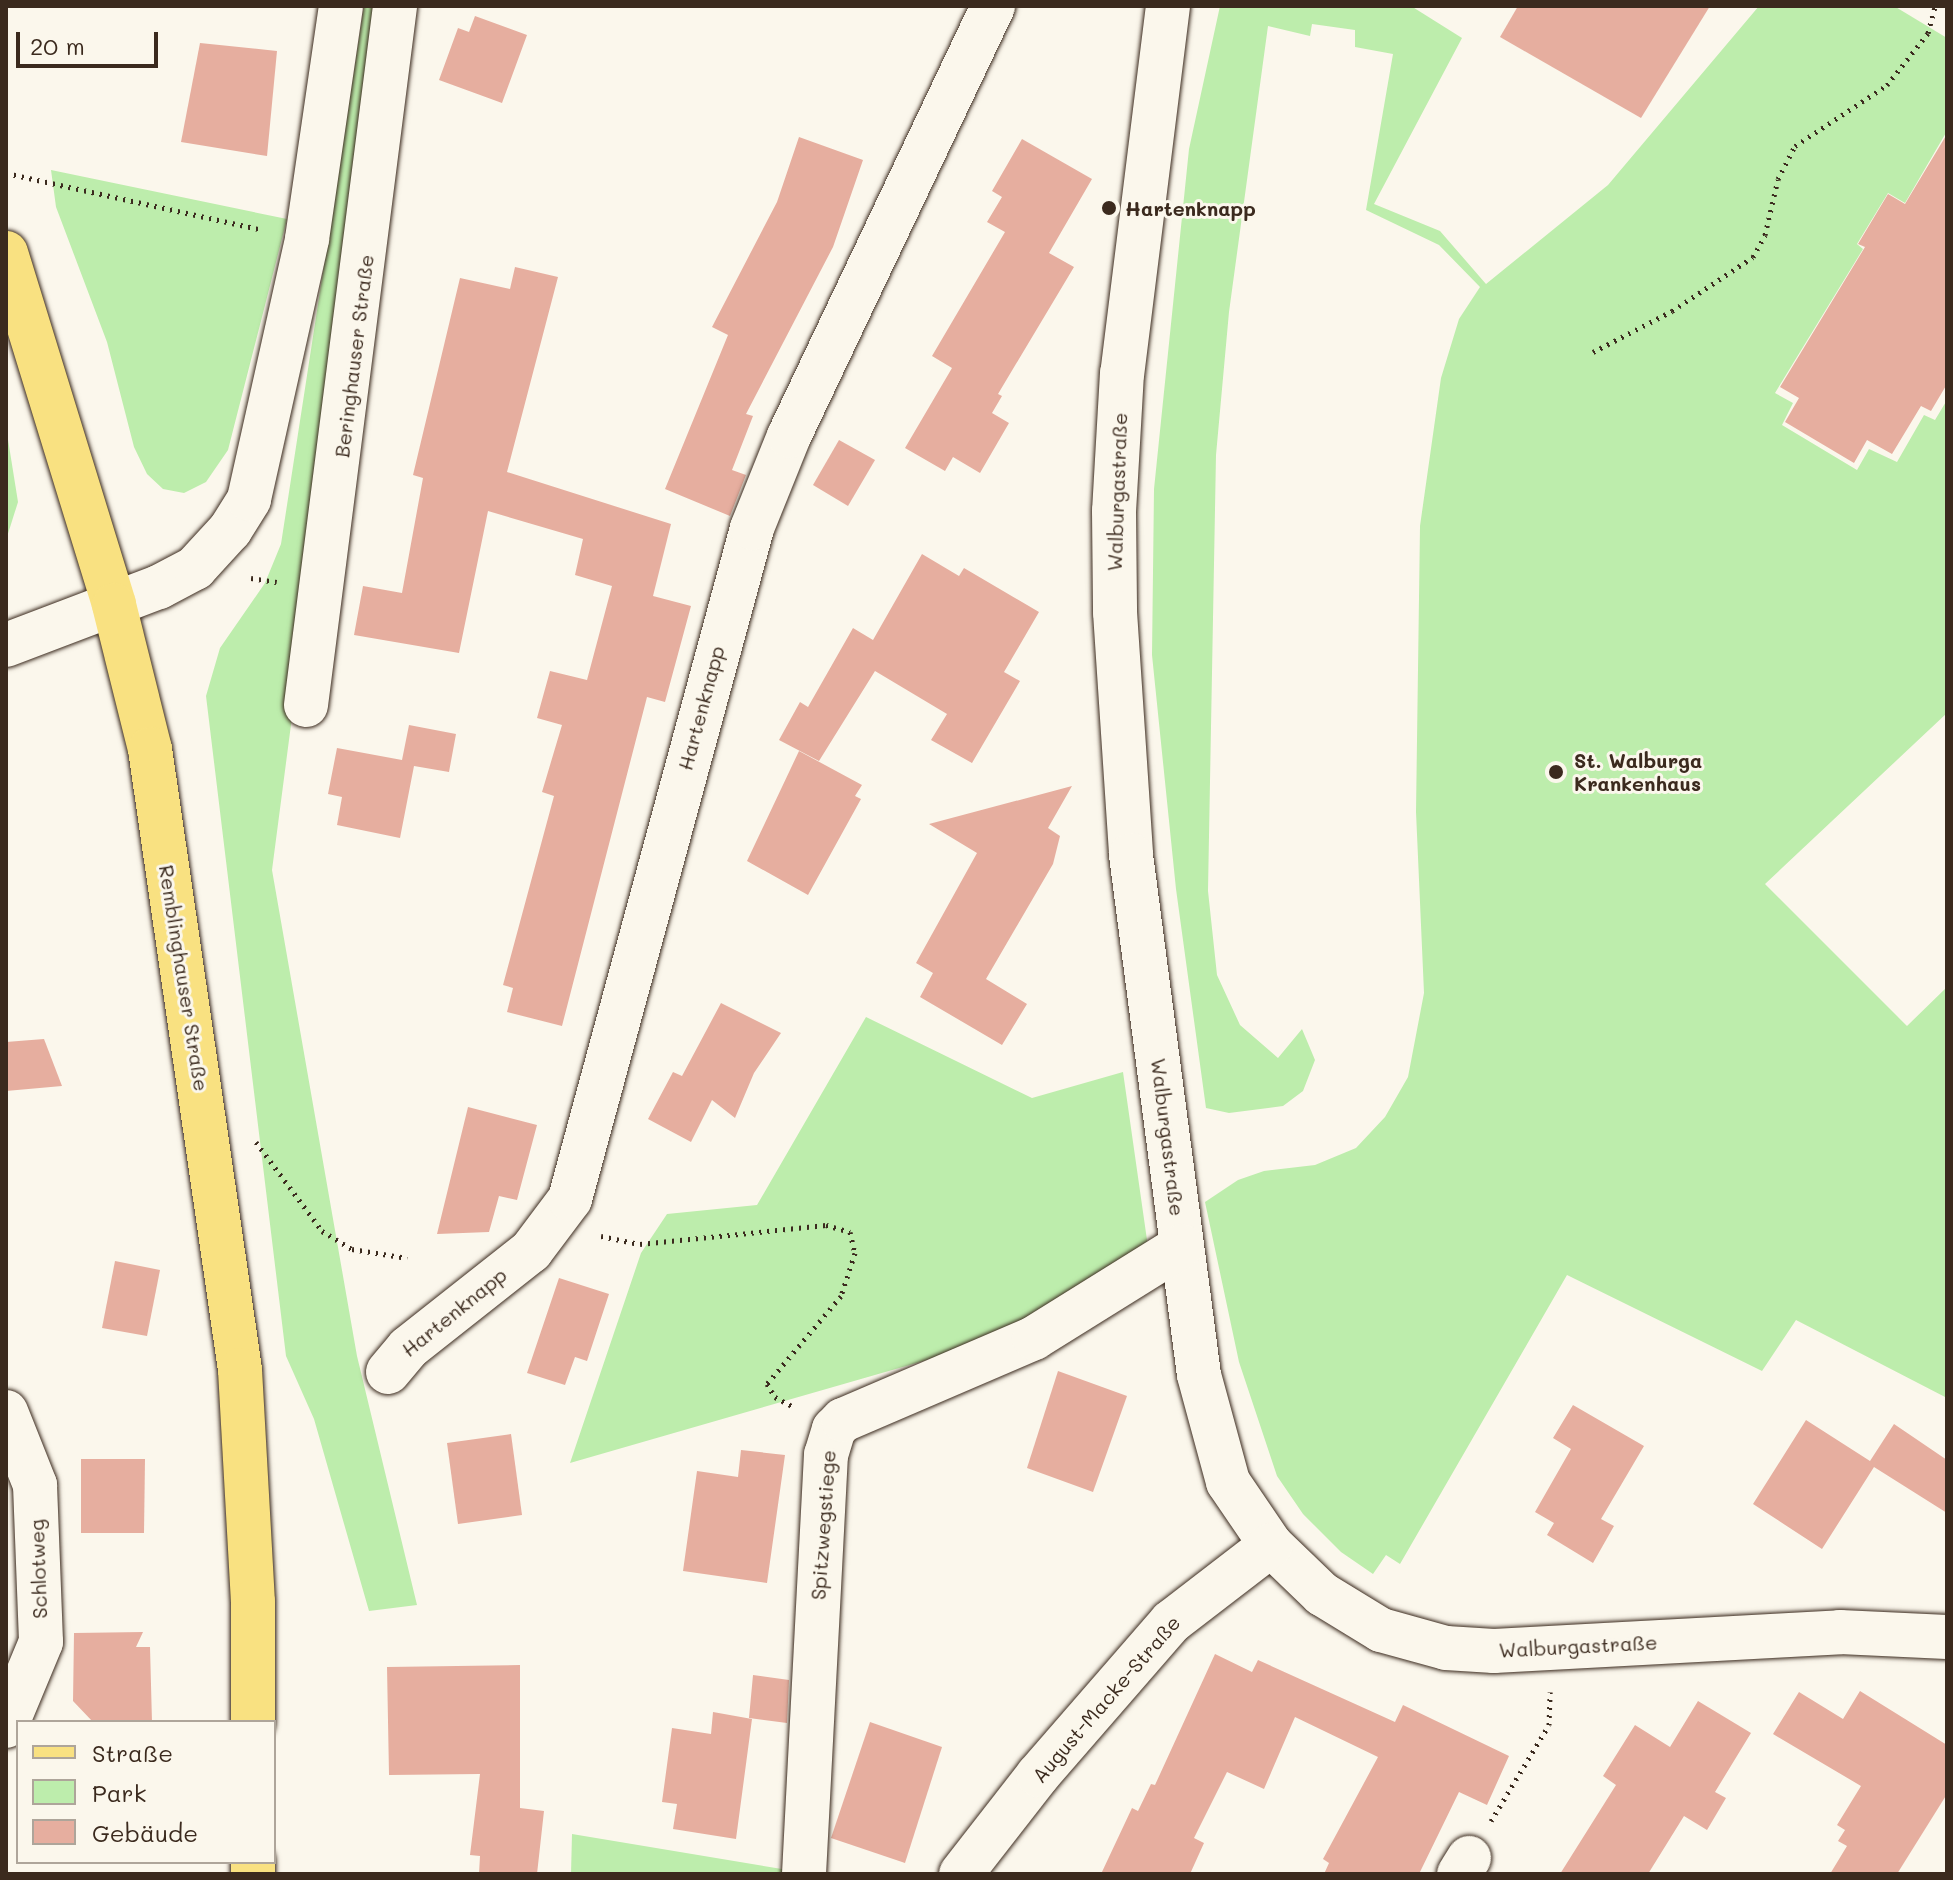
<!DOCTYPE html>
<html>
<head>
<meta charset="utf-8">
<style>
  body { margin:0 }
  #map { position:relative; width:1953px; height:1880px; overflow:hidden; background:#fbf7ec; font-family:Mali,sans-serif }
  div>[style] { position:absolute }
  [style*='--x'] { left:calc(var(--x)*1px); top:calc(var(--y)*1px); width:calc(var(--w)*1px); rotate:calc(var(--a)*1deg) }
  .green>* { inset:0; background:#bdedac }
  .building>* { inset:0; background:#e6ae9f }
  .path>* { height:5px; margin-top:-2.5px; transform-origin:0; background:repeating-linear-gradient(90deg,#3b2a1e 0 2px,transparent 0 8px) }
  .roads { filter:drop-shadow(0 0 2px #3b2a1e) drop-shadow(0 0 2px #3b2a1e) }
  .minor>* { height:44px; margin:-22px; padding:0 22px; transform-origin:22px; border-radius:22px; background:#fbf7ec }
  .major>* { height:44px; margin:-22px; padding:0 22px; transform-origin:22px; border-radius:22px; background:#f9e181 }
  .dots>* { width:22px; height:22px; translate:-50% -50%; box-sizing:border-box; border:4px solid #fbf7ec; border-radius:50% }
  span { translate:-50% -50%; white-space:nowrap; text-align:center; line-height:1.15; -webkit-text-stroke:6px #fbf7ec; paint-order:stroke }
  .poi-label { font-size:20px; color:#3b2a1e; font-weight:700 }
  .left { translate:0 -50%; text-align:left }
  .street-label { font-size:20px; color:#3b2a1e }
  .frame { position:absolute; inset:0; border:8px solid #3b2a1e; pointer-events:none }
  .legend { position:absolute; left:16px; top:1720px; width:260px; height:144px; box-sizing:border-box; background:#fbf7ec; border:2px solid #aea59a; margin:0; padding:10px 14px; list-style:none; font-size:24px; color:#3b2a1e }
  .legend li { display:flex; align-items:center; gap:16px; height:40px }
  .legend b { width:40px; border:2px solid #aea59a }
  .scale { position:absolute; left:16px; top:32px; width:142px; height:36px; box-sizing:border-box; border:4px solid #3b2a1e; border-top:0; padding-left:10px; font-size:24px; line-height:28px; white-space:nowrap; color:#3b2a1e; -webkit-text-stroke:6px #fbf7ec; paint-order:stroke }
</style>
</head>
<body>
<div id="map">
  <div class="green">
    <i style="clip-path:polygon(364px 6px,385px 6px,272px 870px,357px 1356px,417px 1605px,369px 1611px,314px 1419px,286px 1356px,206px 696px,220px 648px,265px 583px,281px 544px)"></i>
    <i style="clip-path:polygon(1220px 6px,1411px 6px,1462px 38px,1374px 204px,1440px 231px,1486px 284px,1608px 185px,1759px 6px,1894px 6px,1947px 38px,1947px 131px,1905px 203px,1888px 193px,1857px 244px,1863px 249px,1775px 393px,1793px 403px,1782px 425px,1857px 470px,1869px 449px,1897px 462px,1924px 415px,1935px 420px,1947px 400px,1947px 713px,1765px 884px,1907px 1026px,1947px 987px,1947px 1398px,1796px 1320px,1762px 1371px,1567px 1275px,1400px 1564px,1386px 1555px,1373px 1574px,1341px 1552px,1303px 1514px,1277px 1476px,1239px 1362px,1205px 1202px,1238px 1180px,1264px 1171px,1315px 1165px,1356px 1148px,1385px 1117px,1408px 1077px,1424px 993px,1416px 812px,1420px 526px,1441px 378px,1459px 319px,1480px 287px,1439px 245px,1366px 210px,1393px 54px,1355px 47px,1355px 30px,1312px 24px,1310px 36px,1268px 26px,1229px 312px,1216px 455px,1208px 891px,1217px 975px,1240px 1025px,1278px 1058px,1302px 1029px,1315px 1060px,1303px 1091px,1283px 1106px,1229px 1113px,1206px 1108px,1176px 889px,1152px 655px,1154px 489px,1189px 149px)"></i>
    <i style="clip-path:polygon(51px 170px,287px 219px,228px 450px,206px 482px,184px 493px,163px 489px,147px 474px,134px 447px,107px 342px,56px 207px)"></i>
    <i style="clip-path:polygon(6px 427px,18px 502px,6px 540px)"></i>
    <i style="clip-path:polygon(866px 1017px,1032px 1098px,1123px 1072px,1148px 1247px,993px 1341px,570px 1463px,641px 1253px,667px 1214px,757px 1205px)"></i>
    <i style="clip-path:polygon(572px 1834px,788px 1870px,788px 1874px,571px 1874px)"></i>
  </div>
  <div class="building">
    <i style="clip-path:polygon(1518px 6px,1710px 6px,1641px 118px,1500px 37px)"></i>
    <i style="clip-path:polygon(475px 16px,527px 35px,502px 103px,439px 80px,458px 28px,469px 32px)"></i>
    <i style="clip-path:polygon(200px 43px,277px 51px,267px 156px,181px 142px)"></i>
    <i style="clip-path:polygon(1947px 134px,1947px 384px,1931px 411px,1921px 406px,1892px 454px,1867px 440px,1854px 463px,1785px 422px,1799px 398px,1780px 387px,1865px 247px,1858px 244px,1888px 194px,1905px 204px)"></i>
    <i style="clip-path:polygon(799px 137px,863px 160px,833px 247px,746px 414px,753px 416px,732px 470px,746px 475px,730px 516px,665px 489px,728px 335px,712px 327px,777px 202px)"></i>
    <i style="clip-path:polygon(1022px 139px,1092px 179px,1049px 253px,1074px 267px,998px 394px,1002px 396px,992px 413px,1009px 423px,980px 473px,953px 457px,945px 471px,905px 448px,952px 368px,932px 356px,1005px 232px,987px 222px,1002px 197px,992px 191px)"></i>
    <i style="clip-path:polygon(515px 267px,558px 277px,507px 472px,671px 524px,653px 596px,691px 606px,665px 702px,647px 697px,562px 1026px,507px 1012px,513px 988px,503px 985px,554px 796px,542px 792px,562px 725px,537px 718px,550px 671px,587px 680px,612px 586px,575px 575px,583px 539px,488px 511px,459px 653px,354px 635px,363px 586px,402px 593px,423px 478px,413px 475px,460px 278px,510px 289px)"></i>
    <i style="clip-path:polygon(839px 440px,875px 460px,848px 506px,813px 485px)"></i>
    <i style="clip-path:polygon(922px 554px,959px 576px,964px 568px,1039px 612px,1004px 672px,1020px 681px,972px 763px,931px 740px,947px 714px,875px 671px,819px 761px,779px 740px,800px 702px,808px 707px,853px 628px,873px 640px)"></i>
    <i style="clip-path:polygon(409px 725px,456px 734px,449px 772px,414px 766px,400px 838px,337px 825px,342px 797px,328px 794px,337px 748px,402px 760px)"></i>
    <i style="clip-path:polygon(799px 751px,862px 785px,855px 796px,861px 799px,808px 895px,747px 861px)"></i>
    <i style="clip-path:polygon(1072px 786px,1048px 828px,1060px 836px,1053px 864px,986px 979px,1027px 1004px,1002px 1045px,920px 997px,933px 973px,916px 963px,977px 853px,929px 824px)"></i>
    <i style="clip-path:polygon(721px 1003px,781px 1033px,754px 1073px,735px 1118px,712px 1100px,691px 1142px,648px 1119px,673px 1072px,682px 1076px)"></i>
    <i style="clip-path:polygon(44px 1039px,62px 1086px,6px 1091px,6px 1042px)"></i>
    <i style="clip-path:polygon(468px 1107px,537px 1125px,517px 1200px,499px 1196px,489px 1232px,437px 1234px)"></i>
    <i style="clip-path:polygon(115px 1261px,160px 1270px,147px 1336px,102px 1328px)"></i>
    <i style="clip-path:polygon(559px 1278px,609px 1294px,587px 1361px,575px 1357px,565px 1385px,527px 1373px)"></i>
    <i style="clip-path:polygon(1058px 1371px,1127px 1396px,1093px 1492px,1027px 1468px)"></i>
    <i style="clip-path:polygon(1573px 1405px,1644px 1446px,1601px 1519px,1614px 1526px,1593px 1563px,1547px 1535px,1554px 1523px,1535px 1512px,1571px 1449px,1553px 1438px)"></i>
    <i style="clip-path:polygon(1806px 1420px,1870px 1461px,1894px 1424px,1947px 1460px,1947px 1513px,1874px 1467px,1822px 1549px,1753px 1504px)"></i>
    <i style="clip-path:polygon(511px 1434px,522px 1515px,458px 1524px,447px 1443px)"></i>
    <i style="clip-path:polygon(741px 1450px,785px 1455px,767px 1583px,683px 1571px,697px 1471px,738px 1477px)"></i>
    <i style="clip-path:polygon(81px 1459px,145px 1459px,144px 1533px,81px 1533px)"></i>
    <i style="clip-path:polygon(143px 1632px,136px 1647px,150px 1647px,152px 1722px,93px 1722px,73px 1701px,74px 1633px)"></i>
    <i style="clip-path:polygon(1215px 1654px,1252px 1672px,1258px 1660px,1395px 1722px,1403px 1705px,1509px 1756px,1487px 1805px,1459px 1792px,1419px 1874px,1324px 1874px,1329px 1863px,1323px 1859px,1378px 1757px,1295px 1717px,1264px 1789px,1227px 1772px,1194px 1838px,1204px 1843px,1190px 1874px,1101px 1874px,1132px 1808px,1138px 1811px,1151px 1784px,1155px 1785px)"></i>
    <i style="clip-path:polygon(520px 1665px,520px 1808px,544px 1811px,537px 1874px,479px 1874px,480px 1856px,470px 1855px,480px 1774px,389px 1775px,387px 1667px)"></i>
    <i style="clip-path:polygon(753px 1675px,789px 1680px,787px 1723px,749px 1718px)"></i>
    <i style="clip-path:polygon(1860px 1691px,1947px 1745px,1947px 1794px,1897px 1874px,1830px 1874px,1847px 1846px,1838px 1841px,1845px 1830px,1837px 1825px,1861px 1786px,1773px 1734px,1799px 1692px,1843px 1719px)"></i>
    <i style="clip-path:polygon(1698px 1701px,1751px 1733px,1715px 1792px,1726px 1798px,1707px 1830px,1684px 1816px,1648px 1874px,1560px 1874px,1616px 1785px,1603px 1776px,1635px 1725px,1670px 1747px)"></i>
    <i style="clip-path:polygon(713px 1712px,752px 1719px,736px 1839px,673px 1829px,677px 1804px,662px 1802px,672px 1728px,711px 1734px)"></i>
    <i style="clip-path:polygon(870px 1722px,942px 1747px,905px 1863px,831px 1838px)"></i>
  </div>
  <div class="path">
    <i style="--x:6;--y:173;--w:263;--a:12.5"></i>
    <i style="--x:1593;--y:352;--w:89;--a:-27.4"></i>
    <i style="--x:1672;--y:311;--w:97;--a:-33.7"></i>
    <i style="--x:1753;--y:257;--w:25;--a:-61"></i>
    <i style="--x:1765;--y:235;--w:57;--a:-76.9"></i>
    <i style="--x:1778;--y:179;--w:37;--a:-63"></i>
    <i style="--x:1795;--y:146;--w:110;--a:-33.5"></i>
    <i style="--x:1887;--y:85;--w:66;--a:-51.7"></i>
    <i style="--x:1928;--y:33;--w:28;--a:-75"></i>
    <i style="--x:251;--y:578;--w:26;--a:9"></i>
    <i style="--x:256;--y:1142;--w:111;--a:53.4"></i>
    <i style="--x:322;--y:1231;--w:35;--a:31"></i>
    <i style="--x:352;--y:1249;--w:56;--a:9.3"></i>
    <i style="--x:601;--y:1236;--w:40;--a:12"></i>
    <i style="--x:640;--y:1244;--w:187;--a:-5.8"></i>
    <i style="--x:826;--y:1225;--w:25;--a:16"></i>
    <i style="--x:850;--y:1232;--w:22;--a:77"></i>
    <i style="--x:855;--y:1253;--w:45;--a:108"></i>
    <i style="--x:841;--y:1296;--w:115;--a:130.1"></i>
    <i style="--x:767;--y:1384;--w:15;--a:58"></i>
    <i style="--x:775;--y:1397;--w:21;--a:28"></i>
    <i style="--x:1491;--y:1821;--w:112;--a:-58.9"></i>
    <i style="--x:1549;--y:1725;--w:33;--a:-88"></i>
  </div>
  <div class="roads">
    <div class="minor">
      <i style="--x:1168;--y:6;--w:370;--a:97.1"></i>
      <i style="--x:1122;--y:373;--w:138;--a:93.3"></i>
      <i style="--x:1114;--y:511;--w:101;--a:89.4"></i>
      <i style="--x:1115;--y:612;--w:244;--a:86.2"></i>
      <i style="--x:1131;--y:855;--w:524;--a:82.55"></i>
      <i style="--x:1199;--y:1375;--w:111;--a:74.8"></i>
      <i style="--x:1228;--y:1482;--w:76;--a:55.7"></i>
      <i style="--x:1271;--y:1545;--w:71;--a:43.9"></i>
      <i style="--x:1322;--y:1594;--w:69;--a:31.4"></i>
      <i style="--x:1381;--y:1630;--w:67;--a:15.5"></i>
      <i style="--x:1446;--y:1648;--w:48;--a:3.6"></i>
      <i style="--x:1494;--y:1651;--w:347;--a:-3.1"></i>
      <i style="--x:1840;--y:1632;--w:107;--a:2.7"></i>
      <i style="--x:6;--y:645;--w:164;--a:-20.8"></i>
      <i style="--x:159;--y:587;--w:41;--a:-27.8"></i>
      <i style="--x:195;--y:568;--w:52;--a:-47.4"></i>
      <i style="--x:230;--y:530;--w:36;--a:-58"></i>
      <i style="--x:249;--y:499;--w:266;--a:-77.4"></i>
      <i style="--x:307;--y:239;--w:235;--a:-81.7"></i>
      <i style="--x:306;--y:705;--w:705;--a:-82.74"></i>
      <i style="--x:388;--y:1372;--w:31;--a:-50"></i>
      <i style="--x:408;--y:1348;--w:157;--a:-38.3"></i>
      <i style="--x:531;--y:1251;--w:65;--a:-53.1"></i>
      <i style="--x:570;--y:1199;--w:695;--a:-74.82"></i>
      <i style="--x:752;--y:528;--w:99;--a:-68.1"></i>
      <i style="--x:789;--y:436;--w:476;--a:-64.6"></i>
      <i style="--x:6;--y:1412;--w:79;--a:68.3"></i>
      <i style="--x:35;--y:1485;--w:157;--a:87.8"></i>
      <i style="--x:41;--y:1642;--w:91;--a:112.6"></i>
      <i style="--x:804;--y:1874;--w:420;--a:-87"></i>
      <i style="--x:826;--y:1455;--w:27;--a:-73"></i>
      <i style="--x:834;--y:1429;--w:13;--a:-45"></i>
      <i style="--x:843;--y:1420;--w:208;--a:-23.2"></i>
      <i style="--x:1034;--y:1338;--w:174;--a:-31.9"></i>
      <i style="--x:961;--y:1874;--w:125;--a:-52.1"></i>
      <i style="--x:1038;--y:1775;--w:203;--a:-49"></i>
      <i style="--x:1171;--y:1622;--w:126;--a:-37.6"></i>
      <i style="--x:1459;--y:1874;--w:19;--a:-58"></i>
    </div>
    <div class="major">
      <i style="--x:6;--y:253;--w:368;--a:72.9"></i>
      <i style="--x:114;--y:605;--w:148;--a:76"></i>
      <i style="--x:150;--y:749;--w:627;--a:81.75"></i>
      <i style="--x:240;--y:1370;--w:232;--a:86.8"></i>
      <i style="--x:253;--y:1602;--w:120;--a:90"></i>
      <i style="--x:253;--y:1874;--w:12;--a:-90"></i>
    </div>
  </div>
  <div class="dots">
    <i style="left:1109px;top:208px;background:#3b2a1e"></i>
    <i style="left:1556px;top:772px;background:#3b2a1e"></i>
  </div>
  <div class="poi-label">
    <span class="left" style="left:1125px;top:208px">Hartenknapp</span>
    <span class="left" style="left:1574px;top:772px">St. Walburga<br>Krankenhaus</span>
  </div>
  <div class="street-label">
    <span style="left:354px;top:356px;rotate:-83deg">Beringhauser Straße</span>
    <span style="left:1117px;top:492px;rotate:-88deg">Walburgastraße</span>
    <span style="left:701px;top:708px;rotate:-75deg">Hartenknapp</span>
    <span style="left:184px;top:978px;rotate:81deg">Remblinghauser Straße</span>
    <span style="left:1168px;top:1137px;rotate:83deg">Walburgastraße</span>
    <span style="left:454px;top:1312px;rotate:-39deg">Hartenknapp</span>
    <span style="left:823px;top:1525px;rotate:-86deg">Spitzwegstiege</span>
    <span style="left:38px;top:1569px;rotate:-92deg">Schlotweg</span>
    <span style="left:1578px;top:1646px;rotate:-3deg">Walburgastraße</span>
    <span style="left:1106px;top:1699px;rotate:-49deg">August-Macke-Straße</span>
  </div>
  <div class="frame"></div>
  <ul class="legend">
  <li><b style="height:10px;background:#f9e181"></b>Straße</li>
  <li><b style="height:22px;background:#bdedac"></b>Park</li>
  <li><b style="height:22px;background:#e6ae9f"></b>Gebäude</li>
  </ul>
  <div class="scale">20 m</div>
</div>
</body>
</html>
